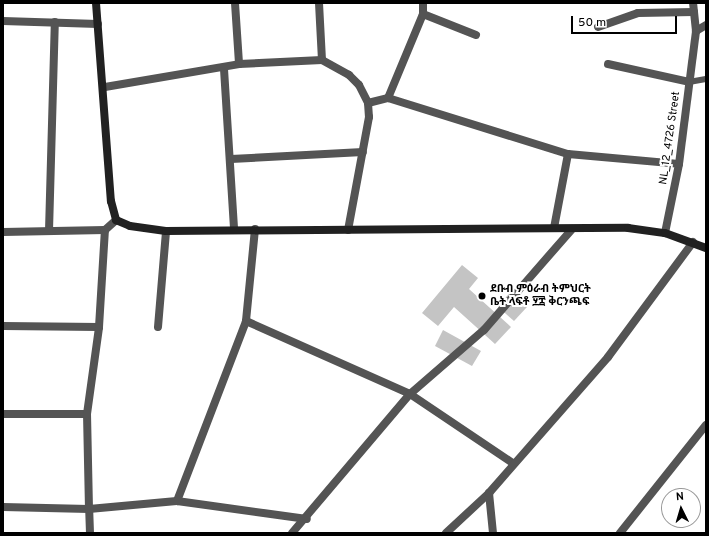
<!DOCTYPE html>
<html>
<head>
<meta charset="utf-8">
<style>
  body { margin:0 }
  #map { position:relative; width:709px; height:536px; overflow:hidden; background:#fff; font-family:Overpass,"Noto Sans Ethiopic",sans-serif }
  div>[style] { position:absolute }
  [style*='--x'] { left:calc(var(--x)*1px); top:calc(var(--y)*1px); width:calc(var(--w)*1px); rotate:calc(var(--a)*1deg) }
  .building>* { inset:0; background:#c4c4c4 }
  .lane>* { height:6px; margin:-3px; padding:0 3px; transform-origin:3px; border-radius:3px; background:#545454 }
  .street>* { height:8px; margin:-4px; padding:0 4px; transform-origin:4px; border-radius:4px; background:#545454 }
  .secondary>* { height:8px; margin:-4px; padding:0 4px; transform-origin:4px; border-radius:4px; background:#212121 }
  .dots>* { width:11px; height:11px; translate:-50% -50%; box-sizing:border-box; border:2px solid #fff; border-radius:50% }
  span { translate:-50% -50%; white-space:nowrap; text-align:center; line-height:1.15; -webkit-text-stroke:4px #fff; paint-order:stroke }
  .street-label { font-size:11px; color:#000 }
  .poi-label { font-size:11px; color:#000; font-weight:700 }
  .left { translate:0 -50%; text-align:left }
  .frame { position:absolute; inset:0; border:4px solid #000; pointer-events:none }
  .north { position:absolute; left:661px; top:488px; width:40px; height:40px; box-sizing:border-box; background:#fff; border:1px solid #999; border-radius:50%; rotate:355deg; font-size:11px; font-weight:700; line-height:16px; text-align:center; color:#000 }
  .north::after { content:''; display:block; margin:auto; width:14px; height:18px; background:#000; clip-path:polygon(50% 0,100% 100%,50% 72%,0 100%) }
  .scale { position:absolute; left:571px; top:16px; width:106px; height:18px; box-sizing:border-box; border:2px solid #000; border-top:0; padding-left:5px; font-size:12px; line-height:14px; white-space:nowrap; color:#000; -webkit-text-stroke:3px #fff; paint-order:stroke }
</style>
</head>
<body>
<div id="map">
  <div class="building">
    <i style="clip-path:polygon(462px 265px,478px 278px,469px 289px,511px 327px,495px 344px,454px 307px,438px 326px,422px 313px)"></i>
    <i style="clip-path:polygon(511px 292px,527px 307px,514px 321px,497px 306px)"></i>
    <i style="clip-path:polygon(443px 330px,481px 351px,472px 366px,435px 346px)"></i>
  </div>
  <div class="lane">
    <i style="--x:689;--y:82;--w:17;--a:-10"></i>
  </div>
  <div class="street">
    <i style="--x:235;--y:3;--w:61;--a:86.2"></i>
    <i style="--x:319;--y:3;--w:57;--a:87"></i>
    <i style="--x:423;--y:3;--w:11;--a:90"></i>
    <i style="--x:423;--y:14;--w:91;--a:112.6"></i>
    <i style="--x:388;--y:98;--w:189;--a:17.3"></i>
    <i style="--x:568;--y:154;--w:111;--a:5.1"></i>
    <i style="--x:423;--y:14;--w:57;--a:21.6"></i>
    <i style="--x:3;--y:21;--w:95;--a:1.8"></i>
    <i style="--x:598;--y:27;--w:42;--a:-19.3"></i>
    <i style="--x:638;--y:13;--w:56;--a:-1"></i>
    <i style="--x:696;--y:31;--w:12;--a:-31"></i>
    <i style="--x:608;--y:64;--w:83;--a:12.5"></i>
    <i style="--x:224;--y:69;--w:160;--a:86.4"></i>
    <i style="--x:105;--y:87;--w:136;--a:-9.7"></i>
    <i style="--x:239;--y:64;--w:83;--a:-2.8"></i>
    <i style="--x:322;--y:60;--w:31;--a:29"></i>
    <i style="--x:349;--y:75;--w:14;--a:45"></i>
    <i style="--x:359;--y:85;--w:20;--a:63"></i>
    <i style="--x:368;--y:103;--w:14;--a:86"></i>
    <i style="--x:369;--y:117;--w:115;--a:100.5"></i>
    <i style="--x:368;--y:103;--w:21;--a:-14"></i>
    <i style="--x:231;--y:159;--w:132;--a:-3"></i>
    <i style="--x:554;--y:228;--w:75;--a:-79.3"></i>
    <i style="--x:255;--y:229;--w:92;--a:95.6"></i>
    <i style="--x:246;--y:321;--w:180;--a:24"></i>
    <i style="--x:410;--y:394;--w:125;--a:33.9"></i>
    <i style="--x:49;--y:231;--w:209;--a:-88.4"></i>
    <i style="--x:3;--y:232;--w:102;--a:-1.1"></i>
    <i style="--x:105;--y:230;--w:15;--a:-42"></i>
    <i style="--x:665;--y:233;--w:70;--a:-78.5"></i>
    <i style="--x:679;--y:164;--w:134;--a:-82.7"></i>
    <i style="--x:696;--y:31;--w:28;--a:-96"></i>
    <i style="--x:3;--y:326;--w:96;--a:0.6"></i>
    <i style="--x:158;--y:327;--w:96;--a:-85.2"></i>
    <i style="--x:3;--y:414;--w:84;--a:0"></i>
    <i style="--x:489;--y:493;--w:40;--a:84.3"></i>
    <i style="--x:177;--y:501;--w:193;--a:-69"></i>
    <i style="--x:3;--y:507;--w:86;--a:1.3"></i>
    <i style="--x:89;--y:509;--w:95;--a:-91.2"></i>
    <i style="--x:87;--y:414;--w:88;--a:-82.1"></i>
    <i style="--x:99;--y:327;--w:97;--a:-86.5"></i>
    <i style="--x:90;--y:533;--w:24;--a:-92"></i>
    <i style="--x:89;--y:509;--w:88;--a:-5.2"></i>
    <i style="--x:177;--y:501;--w:131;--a:7.9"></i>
    <i style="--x:292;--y:533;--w:182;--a:-49.7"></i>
    <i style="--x:410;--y:394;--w:98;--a:-40.9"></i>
    <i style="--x:484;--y:330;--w:134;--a:-48.9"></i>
    <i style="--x:446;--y:533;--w:59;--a:-42.9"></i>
    <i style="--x:489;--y:493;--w:181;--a:-48.8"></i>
    <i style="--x:608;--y:357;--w:143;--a:-53.5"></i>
    <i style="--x:620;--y:533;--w:138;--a:-51.5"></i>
  </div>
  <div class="secondary">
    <i style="--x:96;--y:3;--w:199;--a:85.7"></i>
    <i style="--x:111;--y:201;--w:20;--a:75"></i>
    <i style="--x:116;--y:220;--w:15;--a:23"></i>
    <i style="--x:130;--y:226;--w:36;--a:8"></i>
    <i style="--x:166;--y:231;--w:462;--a:-0.4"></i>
    <i style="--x:628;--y:228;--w:37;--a:8"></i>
    <i style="--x:665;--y:233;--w:44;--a:20.1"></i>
  </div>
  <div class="dots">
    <i style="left:482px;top:296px;background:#000"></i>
  </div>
  <div class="street-label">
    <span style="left:670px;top:138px;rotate:-82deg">NL_12_4726 Street</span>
  </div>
  <div class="poi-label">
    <span class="left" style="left:490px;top:296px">ደቡብ ምዕራብ ትምህርት<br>ቤት ላፍቶ ፶፰ ቅርንጫፍ</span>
  </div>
  <div class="frame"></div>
  <div class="north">N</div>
  <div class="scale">50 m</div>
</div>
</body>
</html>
